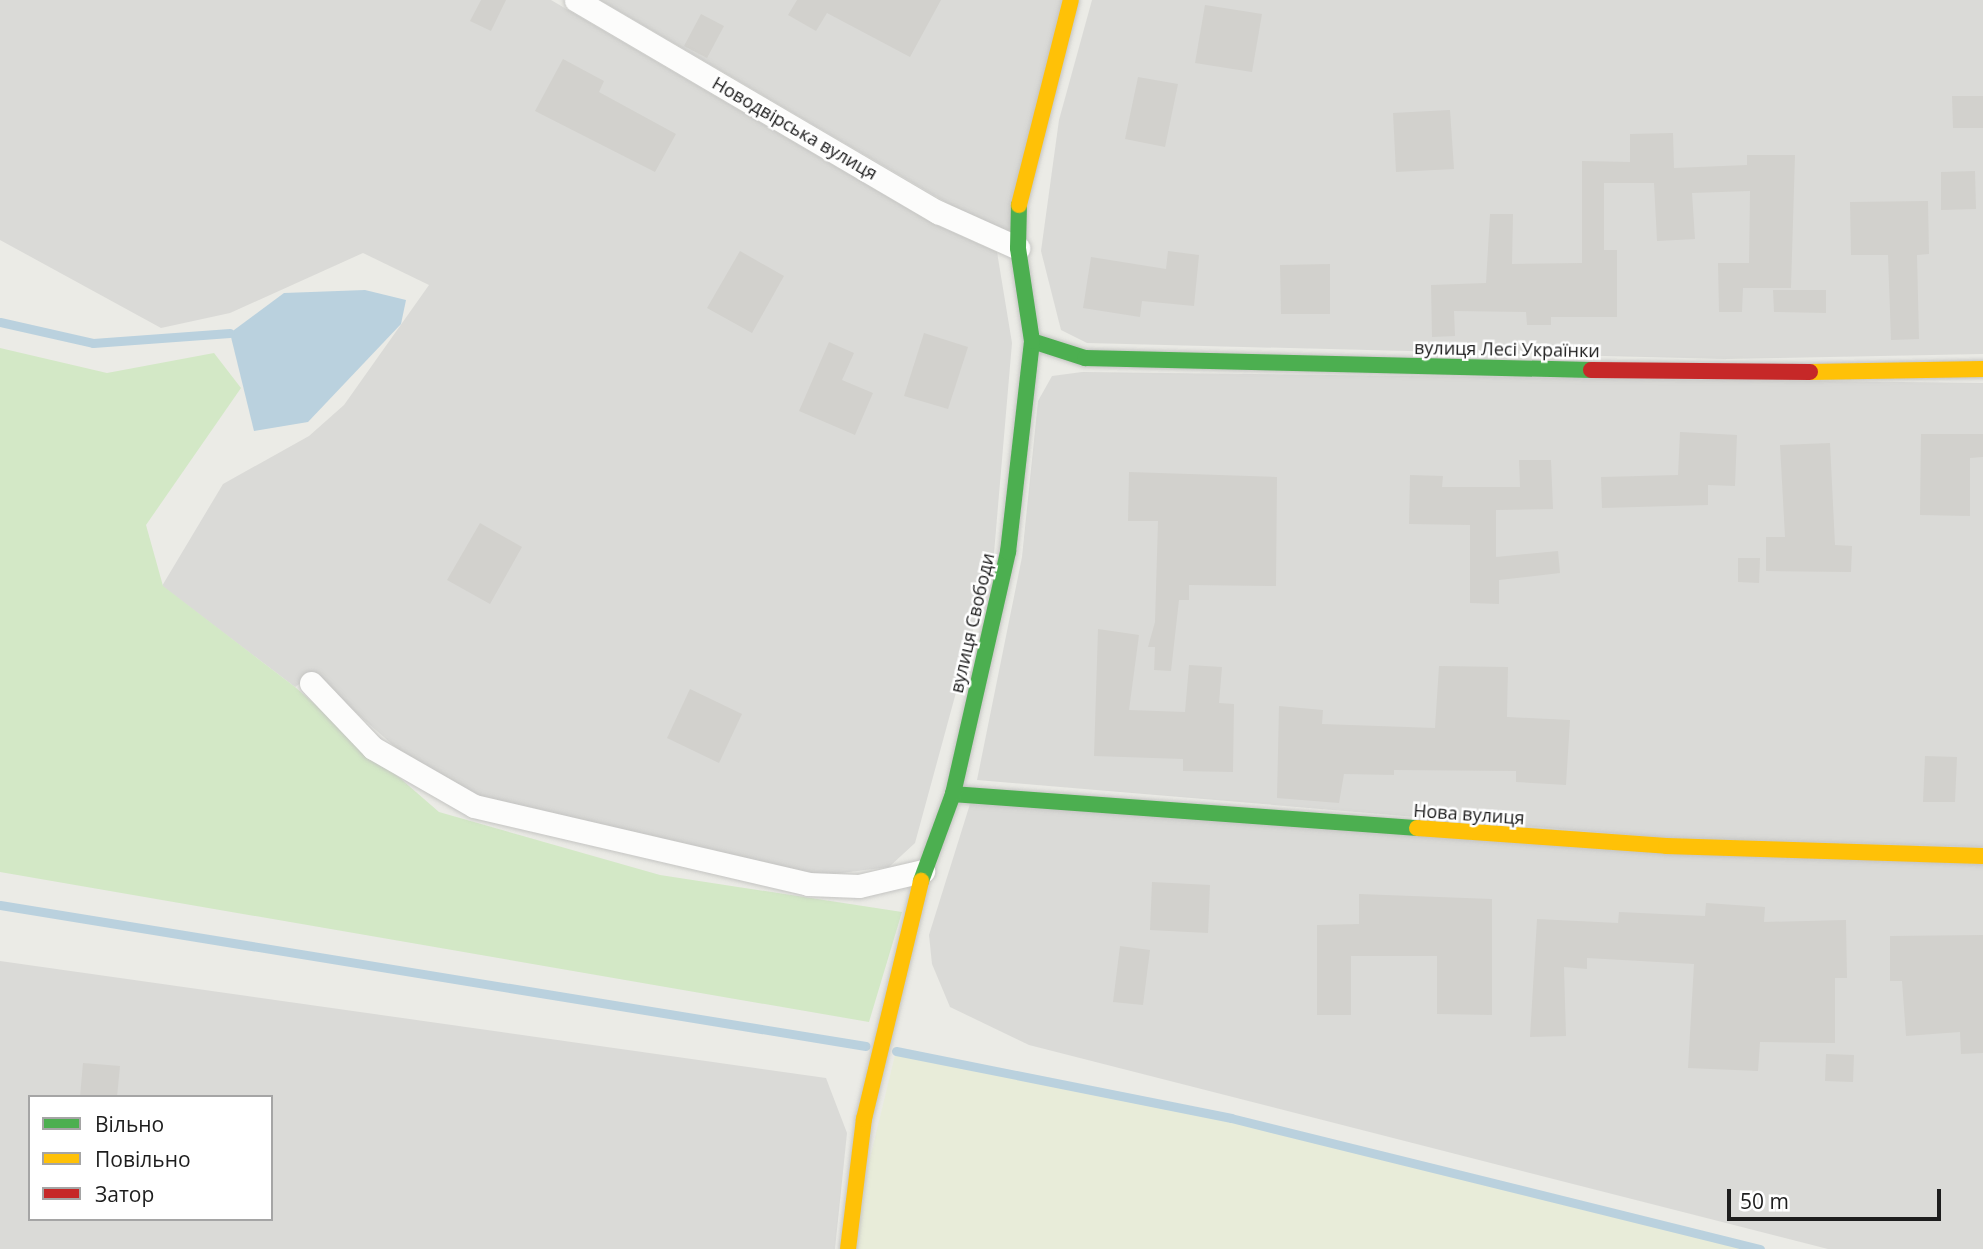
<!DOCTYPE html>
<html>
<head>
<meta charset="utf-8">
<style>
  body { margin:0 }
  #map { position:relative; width:1983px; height:1249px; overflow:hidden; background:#ebebe6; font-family:"Open Sans",sans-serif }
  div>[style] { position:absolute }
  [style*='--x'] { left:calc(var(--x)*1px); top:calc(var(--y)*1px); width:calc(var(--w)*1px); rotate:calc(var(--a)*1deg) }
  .residential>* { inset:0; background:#dadad7 }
  .farmland>* { inset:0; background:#e8ecd9 }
  .grass>* { inset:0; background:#d3e8c6 }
  .water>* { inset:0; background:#bad1de }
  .stream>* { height:9px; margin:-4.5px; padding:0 4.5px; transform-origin:4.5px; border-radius:4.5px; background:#bad1de }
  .building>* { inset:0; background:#d2d1cd }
  .roads { filter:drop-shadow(0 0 2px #c4c4c2) drop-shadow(0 0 2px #c4c4c2) }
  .street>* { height:23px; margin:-11.5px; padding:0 11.5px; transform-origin:11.5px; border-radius:11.5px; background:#fcfcfb }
  .fast>* { height:16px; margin:-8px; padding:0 8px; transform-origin:8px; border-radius:8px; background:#4caf50 }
  .slow>* { height:16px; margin:-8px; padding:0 8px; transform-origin:8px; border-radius:8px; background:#ffc107 }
  .jam>* { height:16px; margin:-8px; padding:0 8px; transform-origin:8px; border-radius:8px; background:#c62828 }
  span { translate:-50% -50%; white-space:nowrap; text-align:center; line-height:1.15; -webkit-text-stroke:5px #fff; paint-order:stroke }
  .street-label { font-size:18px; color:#1d1d1d }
  .legend { position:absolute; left:28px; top:1095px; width:245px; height:126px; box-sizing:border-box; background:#fff; border:2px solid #a5a5a5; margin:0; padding:9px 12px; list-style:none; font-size:21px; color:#1d1d1d }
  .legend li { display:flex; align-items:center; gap:14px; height:35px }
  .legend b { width:35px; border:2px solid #a5a5a5 }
  .scale { position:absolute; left:1727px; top:1189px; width:214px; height:32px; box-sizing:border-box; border:4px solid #1d1d1d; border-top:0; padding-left:9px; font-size:21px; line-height:24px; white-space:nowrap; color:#1d1d1d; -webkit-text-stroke:5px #fff; paint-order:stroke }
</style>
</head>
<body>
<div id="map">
  <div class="residential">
    <i style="clip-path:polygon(0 0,551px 0,932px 223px,997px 252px,1012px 343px,994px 553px,915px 843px,889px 867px,809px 877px,477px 796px,425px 773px,313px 675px,295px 687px,162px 586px,223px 484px,309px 436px,344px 405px,429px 285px,363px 253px,230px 313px,161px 328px,0 240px)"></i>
    <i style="clip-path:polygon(600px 0,1069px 0,1009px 233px,961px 211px)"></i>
    <i style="clip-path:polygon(1092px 0,1983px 0,1983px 354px,1726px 359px,1087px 343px,1061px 330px,1041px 251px,1059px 120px)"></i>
    <i style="clip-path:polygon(1082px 372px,1983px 383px,1983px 847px,1666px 838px,977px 780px,1022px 557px,1038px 401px,1052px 376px)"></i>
    <i style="clip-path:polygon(970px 804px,1983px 864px,1983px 1249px,1828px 1249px,1029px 1045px,950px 1007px,932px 964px,929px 935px)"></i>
    <i style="clip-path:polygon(evenodd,0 961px,826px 1078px,847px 1133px,835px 1249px,0 1249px,0 961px,30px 1097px,271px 1097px,271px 1219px,30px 1219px,30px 1097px)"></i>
  </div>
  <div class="farmland">
    <i style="clip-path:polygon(896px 1051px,1231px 1118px,1760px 1249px,848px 1249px)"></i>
  </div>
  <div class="grass">
    <i style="clip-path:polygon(0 348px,107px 373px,214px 353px,241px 388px,146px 525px,163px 586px,295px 687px,439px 812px,660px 875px,902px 912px,869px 1022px,0 872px)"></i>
  </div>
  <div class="water">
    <i style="clip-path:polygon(365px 290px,406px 300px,401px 324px,308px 422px,254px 431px,230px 333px,284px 293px)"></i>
  </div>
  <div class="stream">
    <i style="--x:0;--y:322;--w:95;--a:12.7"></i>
    <i style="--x:93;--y:343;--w:137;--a:-4.2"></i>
    <i style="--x:0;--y:905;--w:877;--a:9.25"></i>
    <i style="--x:896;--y:1051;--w:342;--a:11.3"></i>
    <i style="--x:1231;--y:1118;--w:545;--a:13.91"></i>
  </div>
  <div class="building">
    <i style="clip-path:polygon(481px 0,506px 0,491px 31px,470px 21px)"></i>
    <i style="clip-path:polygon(797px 0,941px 0,910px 57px,827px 13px,816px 31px,788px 15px)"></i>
    <i style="clip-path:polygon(1205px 5px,1262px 14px,1252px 72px,1195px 63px)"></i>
    <i style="clip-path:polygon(701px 14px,724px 26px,707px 58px,684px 46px)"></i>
    <i style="clip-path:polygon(563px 59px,604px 81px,599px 92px,676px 134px,655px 172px,535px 111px)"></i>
    <i style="clip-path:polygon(1138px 77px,1178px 84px,1165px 147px,1125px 139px)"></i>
    <i style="clip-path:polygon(1952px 96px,1983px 96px,1983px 128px,1953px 128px)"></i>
    <i style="clip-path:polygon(1450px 110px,1454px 169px,1396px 172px,1393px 113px)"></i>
    <i style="clip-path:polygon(1673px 133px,1674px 168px,1747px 165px,1747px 155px,1795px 155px,1791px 288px,1743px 288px,1742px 312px,1719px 312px,1718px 263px,1749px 263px,1750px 191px,1692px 193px,1695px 239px,1657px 241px,1654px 183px,1604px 183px,1604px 250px,1617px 250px,1617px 317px,1551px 317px,1551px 325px,1527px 325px,1526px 312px,1454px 311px,1455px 336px,1432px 337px,1431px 285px,1486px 283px,1490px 214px,1513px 214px,1512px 264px,1582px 263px,1582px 161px,1630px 162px,1630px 134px)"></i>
    <i style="clip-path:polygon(1975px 171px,1976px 209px,1941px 210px,1941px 172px)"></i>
    <i style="clip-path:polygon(1928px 201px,1929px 254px,1917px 255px,1919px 339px,1891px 340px,1888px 255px,1851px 255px,1850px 202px)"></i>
    <i style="clip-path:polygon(740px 251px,784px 276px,752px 333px,707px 308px)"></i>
    <i style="clip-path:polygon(1168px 251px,1199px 255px,1194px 306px,1142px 301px,1140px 317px,1083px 308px,1091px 257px,1166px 269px)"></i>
    <i style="clip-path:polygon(1330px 264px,1330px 314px,1281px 314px,1280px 265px)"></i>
    <i style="clip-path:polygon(1773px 290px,1826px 290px,1826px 313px,1774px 312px)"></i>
    <i style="clip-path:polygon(924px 333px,968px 347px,948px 409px,904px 396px)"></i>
    <i style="clip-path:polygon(829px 342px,854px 353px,842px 380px,873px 393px,855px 435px,799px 411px)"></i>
    <i style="clip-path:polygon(1680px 432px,1737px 435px,1735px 486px,1708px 485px,1708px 505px,1602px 508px,1601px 477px,1678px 475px)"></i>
    <i style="clip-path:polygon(1921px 434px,1983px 434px,1983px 457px,1970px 458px,1970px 516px,1920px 515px)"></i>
    <i style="clip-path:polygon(1830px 443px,1835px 545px,1852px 546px,1851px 572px,1766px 571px,1766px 537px,1785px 537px,1780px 445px)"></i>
    <i style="clip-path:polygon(1519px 460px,1551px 460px,1553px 509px,1496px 510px,1496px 557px,1558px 551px,1560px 573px,1499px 580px,1499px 604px,1470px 603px,1470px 525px,1409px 524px,1410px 475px,1443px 476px,1442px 487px,1520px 487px)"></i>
    <i style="clip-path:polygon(1129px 472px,1277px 477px,1276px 586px,1189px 585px,1189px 600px,1179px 600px,1171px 671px,1154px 670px,1155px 647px,1148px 647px,1155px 622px,1158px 521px,1128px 521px)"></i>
    <i style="clip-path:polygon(480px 523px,522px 547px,490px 604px,447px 580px)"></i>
    <i style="clip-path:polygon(1738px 558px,1760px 558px,1759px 583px,1738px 582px)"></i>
    <i style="clip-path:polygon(1098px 629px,1139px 635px,1129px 710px,1185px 712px,1189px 665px,1222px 667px,1219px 703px,1234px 704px,1233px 772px,1183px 771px,1183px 759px,1094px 756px)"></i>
    <i style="clip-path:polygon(1439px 666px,1508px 667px,1507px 717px,1570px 720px,1566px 785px,1516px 782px,1516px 771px,1394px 770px,1394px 775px,1344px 774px,1339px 803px,1277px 798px,1279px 706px,1323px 710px,1322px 724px,1435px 728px)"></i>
    <i style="clip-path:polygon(690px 689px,742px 714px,719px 763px,667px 738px)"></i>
    <i style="clip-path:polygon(1925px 756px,1957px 757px,1955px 802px,1923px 802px)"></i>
    <i style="clip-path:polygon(1152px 882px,1210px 885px,1208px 933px,1150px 930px)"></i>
    <i style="clip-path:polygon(1359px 894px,1492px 899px,1492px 1015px,1437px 1014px,1437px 956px,1351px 956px,1351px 1015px,1317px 1015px,1317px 925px,1359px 924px)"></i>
    <i style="clip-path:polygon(1706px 903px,1765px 907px,1764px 922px,1846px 920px,1847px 978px,1835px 978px,1835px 1043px,1760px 1042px,1758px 1071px,1688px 1068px,1694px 964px,1587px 958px,1587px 969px,1564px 967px,1566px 1036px,1530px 1037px,1537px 919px,1618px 923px,1619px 912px,1705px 916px)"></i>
    <i style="clip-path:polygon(1983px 935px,1983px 1053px,1961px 1054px,1960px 1032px,1906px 1036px,1902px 981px,1890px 981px,1890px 936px)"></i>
    <i style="clip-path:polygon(1120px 946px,1150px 950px,1143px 1005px,1113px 1002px)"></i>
    <i style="clip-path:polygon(1826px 1054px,1854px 1055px,1853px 1082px,1825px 1081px)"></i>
    <i style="clip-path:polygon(83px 1063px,120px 1066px,117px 1097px,80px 1097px)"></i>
  </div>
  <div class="roads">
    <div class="street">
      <i style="--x:576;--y:0;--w:420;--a:30.4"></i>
      <i style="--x:938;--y:212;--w:88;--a:24.2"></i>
      <i style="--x:311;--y:683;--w:90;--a:46.4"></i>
      <i style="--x:373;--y:748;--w:116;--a:29.9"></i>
      <i style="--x:474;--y:806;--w:343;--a:13.1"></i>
      <i style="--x:808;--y:884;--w:51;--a:2.2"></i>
      <i style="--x:859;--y:886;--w:66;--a:-13.2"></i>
    </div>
    <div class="fast">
      <i style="--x:1032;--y:341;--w:56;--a:17.8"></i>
      <i style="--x:1085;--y:358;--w:506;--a:1.36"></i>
      <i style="--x:953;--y:794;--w:465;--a:4.2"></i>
      <i style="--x:921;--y:881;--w:93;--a:-69.8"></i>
      <i style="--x:953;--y:794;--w:248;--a:-77.2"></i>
      <i style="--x:1008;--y:552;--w:212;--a:-83.5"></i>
      <i style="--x:1032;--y:341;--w:94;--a:-98.6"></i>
      <i style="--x:1018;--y:248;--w:43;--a:-88.7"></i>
    </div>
    <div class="slow">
      <i style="--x:1019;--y:205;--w:211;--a:-75.8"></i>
      <i style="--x:1810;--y:372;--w:173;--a:-1"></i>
      <i style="--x:1417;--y:828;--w:250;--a:4.1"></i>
      <i style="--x:1666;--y:846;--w:317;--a:1.8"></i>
      <i style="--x:848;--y:1249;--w:131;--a:-83"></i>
      <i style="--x:864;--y:1119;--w:245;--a:-76.5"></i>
    </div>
    <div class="jam">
      <i style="--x:1591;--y:370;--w:219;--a:0.5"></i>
    </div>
  </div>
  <div class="street-label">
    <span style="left:795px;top:128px;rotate:30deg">Новодвірська вулиця</span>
    <span style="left:1507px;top:349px;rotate:1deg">вулиця Лесі Українки</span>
    <span style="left:972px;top:623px;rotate:-77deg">вулиця Свободи</span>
    <span style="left:1469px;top:814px;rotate:4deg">Нова вулиця</span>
  </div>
  <ul class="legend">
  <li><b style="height:9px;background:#4caf50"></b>Вільно</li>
  <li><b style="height:9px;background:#ffc107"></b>Повільно</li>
  <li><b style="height:9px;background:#c62828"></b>Затор</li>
  </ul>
  <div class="scale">50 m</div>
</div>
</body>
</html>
